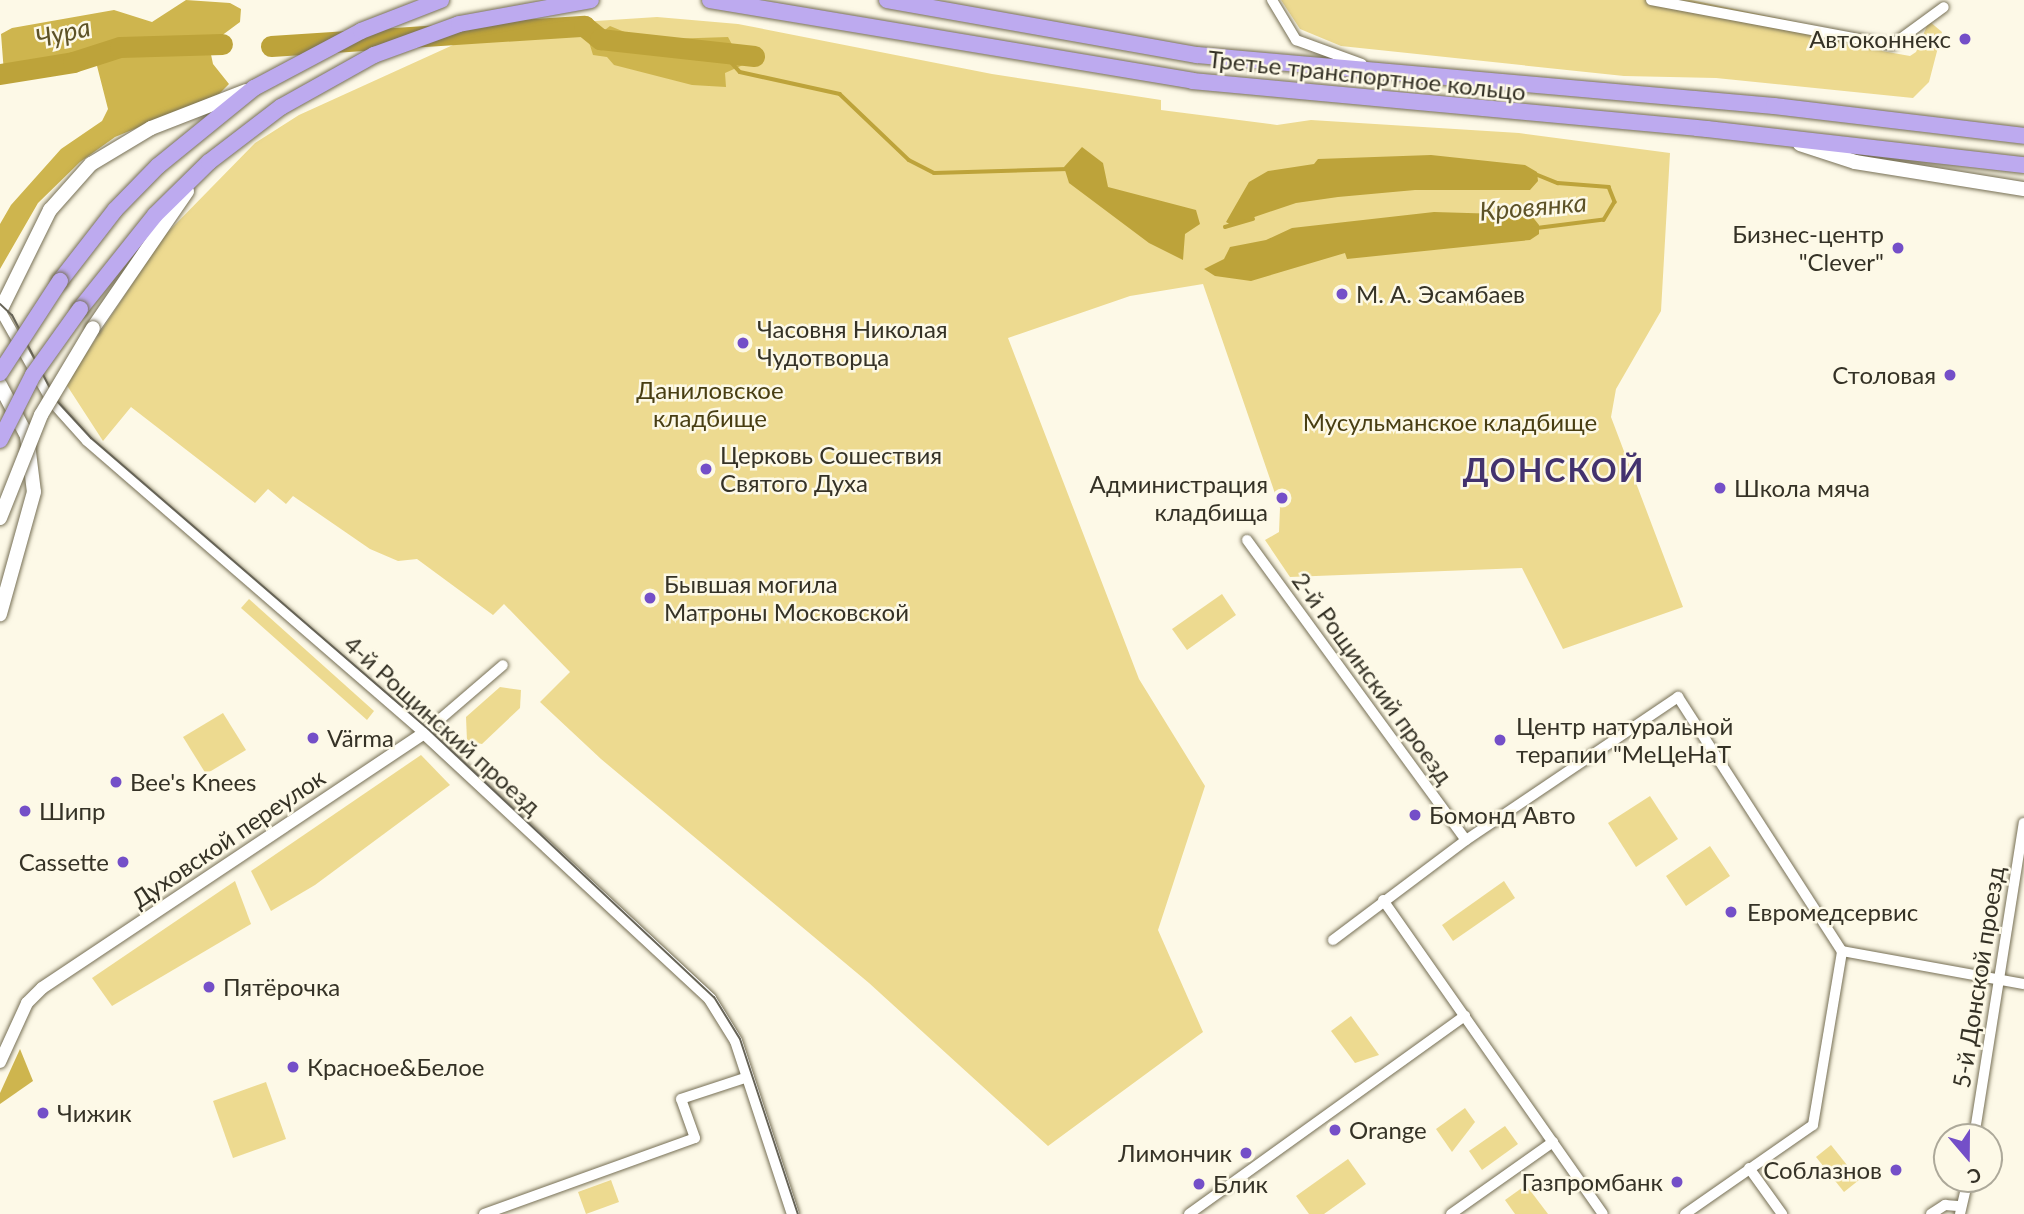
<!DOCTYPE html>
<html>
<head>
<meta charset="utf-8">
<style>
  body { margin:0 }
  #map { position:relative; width:2024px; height:1214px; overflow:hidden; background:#fdf9e7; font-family:Lato,sans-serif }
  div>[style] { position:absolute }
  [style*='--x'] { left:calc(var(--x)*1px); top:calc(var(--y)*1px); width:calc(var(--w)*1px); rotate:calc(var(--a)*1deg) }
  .green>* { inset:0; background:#edda90 }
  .forest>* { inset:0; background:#ceb54e }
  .water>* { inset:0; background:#bda33a }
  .stream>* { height:3.5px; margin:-1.75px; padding:0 1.75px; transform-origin:1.75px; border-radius:1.75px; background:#bda33a }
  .river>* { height:21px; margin:-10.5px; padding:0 10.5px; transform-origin:10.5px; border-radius:10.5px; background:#bda33a }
  .roads { filter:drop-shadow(0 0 2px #766f55) drop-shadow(0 0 2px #766f55) }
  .minor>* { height:10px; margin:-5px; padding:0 5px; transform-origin:5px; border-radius:5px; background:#fff }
  .tertiary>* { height:12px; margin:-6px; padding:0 6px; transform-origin:6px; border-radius:6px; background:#fff }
  .secondary>* { height:14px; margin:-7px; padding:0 7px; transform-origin:7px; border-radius:7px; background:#fff }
  .primary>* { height:16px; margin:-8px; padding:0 8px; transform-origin:8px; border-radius:8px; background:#bdaaef }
  .tram>* { height:2px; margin:-1px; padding:0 1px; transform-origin:1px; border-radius:1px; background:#676457 }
  .bridges { filter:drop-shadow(0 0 2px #766f55) drop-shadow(0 0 2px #766f55) }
  .secondary-bridge>* { height:14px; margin:-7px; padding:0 7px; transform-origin:7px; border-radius:7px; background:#fff }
  .primary-bridge>* { height:16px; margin:-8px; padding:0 8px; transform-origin:8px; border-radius:8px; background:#bdaaef }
  .dots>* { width:19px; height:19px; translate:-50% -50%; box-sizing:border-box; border:4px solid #fdf9e7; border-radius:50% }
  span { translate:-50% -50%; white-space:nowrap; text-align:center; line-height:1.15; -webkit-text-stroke:5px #fdf9e7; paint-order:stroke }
  .poi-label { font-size:24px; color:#353226 }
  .right { translate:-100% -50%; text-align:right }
  .left { translate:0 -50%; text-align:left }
  .street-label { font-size:24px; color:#353226 }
  .park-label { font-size:24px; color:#483e12 }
  .water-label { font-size:26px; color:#5d5227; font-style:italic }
  .district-label { font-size:32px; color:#43326e; font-weight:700; letter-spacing:2px }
  .north { position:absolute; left:1933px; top:1123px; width:70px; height:70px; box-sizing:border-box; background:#fdf9e7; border:2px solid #ada99a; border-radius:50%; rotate:160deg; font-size:19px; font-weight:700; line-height:28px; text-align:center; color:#353226 }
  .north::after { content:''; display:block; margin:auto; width:24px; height:32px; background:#744fc8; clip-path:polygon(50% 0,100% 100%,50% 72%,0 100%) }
</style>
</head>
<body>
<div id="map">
  <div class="green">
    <i style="clip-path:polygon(1281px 0,1691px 0,1884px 40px,1882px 51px,1910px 56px,1916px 52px,1929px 21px,1942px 32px,1929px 82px,1913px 98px,1716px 78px,1624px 76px,1341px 46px,1300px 29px)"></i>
    <i style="clip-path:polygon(657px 17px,738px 24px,992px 74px,1161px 100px,1161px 110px,1277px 125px,1311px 120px,1519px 133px,1670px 153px,1661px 311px,1616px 389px,1611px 417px,1683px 607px,1563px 649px,1522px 568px,1290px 577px,1265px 540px,1279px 532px,1280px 508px,1203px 284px,1130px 296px,1008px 338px,1139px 679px,1205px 786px,1158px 930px,1203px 1032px,1048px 1146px,869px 983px,601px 759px,540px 702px,570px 672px,504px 604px,493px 615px,417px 559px,398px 561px,370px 549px,293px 496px,286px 504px,268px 489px,255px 503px,131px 407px,103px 441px,66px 384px,164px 236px,255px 143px,299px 115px,453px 45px,534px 25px)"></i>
    <i style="clip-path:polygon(1222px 594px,1236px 615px,1187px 650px,1172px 629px)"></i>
    <i style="clip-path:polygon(249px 599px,374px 711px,367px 720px,241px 608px)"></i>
    <i style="clip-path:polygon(500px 687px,521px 690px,520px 708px,482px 744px,467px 741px,466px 717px)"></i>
    <i style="clip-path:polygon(223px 713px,246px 750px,206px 774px,183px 737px)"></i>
    <i style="clip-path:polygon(421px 755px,450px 785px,315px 885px,271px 911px,251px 871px)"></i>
    <i style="clip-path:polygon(1650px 796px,1678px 839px,1636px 867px,1608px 823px)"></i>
    <i style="clip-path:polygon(1710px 846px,1730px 876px,1686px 906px,1666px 876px)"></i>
    <i style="clip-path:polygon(235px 881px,251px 924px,112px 1006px,92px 978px)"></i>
    <i style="clip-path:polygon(1504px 881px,1515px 898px,1453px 941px,1442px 925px)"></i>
    <i style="clip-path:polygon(1351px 1016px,1379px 1055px,1355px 1063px,1331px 1031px)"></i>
    <i style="clip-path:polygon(266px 1082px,286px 1139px,233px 1158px,213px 1101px)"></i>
    <i style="clip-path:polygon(1465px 1108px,1475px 1122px,1452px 1152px,1436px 1129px)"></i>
    <i style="clip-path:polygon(1505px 1126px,1518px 1144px,1482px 1170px,1469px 1151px)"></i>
    <i style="clip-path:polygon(1831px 1145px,1859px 1180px,1844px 1192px,1816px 1157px)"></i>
    <i style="clip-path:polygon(1348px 1159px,1366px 1184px,1324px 1214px,1309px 1214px,1296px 1196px)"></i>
    <i style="clip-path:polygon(611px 1180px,619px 1202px,586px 1214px,578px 1192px)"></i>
    <i style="clip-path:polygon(1526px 1185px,1548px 1214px,1515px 1214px,1505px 1200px)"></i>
  </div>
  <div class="forest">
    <i style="clip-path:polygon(186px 0,230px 3px,241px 9px,240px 22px,209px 45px,213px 64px,229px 84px,219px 94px,115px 137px,80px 162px,38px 203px,0 269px,0 224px,11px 205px,61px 149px,102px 121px,108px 109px,96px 62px,9px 77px,4px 73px,1px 34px,12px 28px,114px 10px,152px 22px)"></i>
    <i style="clip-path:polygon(610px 26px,632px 35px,668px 39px,728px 37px,743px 65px,725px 73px,726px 87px,692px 85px,614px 65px,607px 57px,593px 55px,589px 42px)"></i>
    <i style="clip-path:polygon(20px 1049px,33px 1081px,0 1104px,0 1093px)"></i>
  </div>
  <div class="water">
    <i style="clip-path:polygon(1082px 147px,1103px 163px,1108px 187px,1196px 210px,1200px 224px,1185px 234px,1183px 260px,1149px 243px,1069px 183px,1064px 167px)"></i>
    <i style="clip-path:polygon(1431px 155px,1525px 165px,1537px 172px,1538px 181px,1530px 190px,1415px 190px,1338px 197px,1296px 203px,1231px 225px,1226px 222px,1249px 182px,1268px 171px,1314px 164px,1318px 159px)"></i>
    <i style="clip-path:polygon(1434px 212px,1531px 215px,1539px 225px,1539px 234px,1530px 240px,1347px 259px,1345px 253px,1251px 281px,1215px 276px,1204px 269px,1224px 259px,1230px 247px,1266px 240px,1292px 228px)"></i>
  </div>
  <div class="stream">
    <i style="--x:723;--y:53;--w:25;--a:48"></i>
    <i style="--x:740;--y:72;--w:102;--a:12.4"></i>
    <i style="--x:840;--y:94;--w:95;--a:43.7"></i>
    <i style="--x:909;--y:160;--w:28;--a:27"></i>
    <i style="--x:934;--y:173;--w:134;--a:-1.7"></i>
    <i style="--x:1533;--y:173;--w:27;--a:22"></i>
    <i style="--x:1558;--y:183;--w:51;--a:4.5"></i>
    <i style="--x:1609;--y:187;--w:16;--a:68"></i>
    <i style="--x:1615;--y:202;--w:21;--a:121"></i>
    <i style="--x:1604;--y:220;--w:71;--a:172.7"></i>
    <i style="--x:1225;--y:227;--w:29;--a:-16"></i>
  </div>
  <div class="river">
    <i style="--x:271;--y:46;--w:314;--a:-3.7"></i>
    <i style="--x:584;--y:26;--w:21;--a:39"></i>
    <i style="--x:600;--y:39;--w:155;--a:6.3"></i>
    <i style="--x:0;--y:74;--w:74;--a:-9.3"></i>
    <i style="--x:73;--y:62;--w:49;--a:-17.7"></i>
    <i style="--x:120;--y:47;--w:102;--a:-1.7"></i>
  </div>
  <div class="roads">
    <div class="minor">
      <i style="--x:1272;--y:0;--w:47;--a:59"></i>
      <i style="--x:1296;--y:40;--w:70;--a:20"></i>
      <i style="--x:1651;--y:0;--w:245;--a:10.6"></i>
      <i style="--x:1892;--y:45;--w:64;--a:-36.2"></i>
      <i style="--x:0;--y:310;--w:106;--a:60.5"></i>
      <i style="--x:52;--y:402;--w:52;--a:48.1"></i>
      <i style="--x:87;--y:441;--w:446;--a:40.9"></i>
      <i style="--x:424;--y:733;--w:104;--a:-40.7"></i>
      <i style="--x:1247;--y:540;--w:371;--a:53.9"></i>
      <i style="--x:1383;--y:900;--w:383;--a:55"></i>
      <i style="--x:1333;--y:940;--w:166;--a:-36.9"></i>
      <i style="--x:1466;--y:840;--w:256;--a:-34"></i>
      <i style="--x:1678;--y:697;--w:302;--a:57.2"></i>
      <i style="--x:1842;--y:951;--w:185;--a:10.3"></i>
      <i style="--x:1974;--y:1137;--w:318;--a:-81"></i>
      <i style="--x:1749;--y:1168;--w:57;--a:54.3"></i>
      <i style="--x:484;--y:1214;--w:224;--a:-19.8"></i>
      <i style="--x:695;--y:1138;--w:41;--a:-109.7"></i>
      <i style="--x:681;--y:1099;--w:71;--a:-18.2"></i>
      <i style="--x:1189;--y:1214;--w:340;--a:-35.7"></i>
      <i style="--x:1451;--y:1214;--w:125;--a:-35.2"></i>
      <i style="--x:1685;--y:1214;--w:156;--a:-34.8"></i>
      <i style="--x:1813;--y:1125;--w:176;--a:-80.5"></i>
      <i style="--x:1931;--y:1214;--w:17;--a:-33"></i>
      <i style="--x:1945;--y:1205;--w:13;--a:4"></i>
      <i style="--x:1960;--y:1214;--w:36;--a:-77"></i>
    </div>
    <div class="tertiary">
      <i style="--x:0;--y:1062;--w:65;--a:-65.4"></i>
      <i style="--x:27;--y:1003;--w:21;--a:-45"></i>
      <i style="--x:42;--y:988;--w:459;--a:-33.7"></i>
      <i style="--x:424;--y:733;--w:391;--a:42.9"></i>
      <i style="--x:710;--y:999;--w:49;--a:58.2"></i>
      <i style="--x:736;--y:1041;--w:182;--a:71.8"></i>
    </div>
    <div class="secondary">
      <i style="--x:1800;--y:144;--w:58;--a:18.1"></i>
      <i style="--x:1855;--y:162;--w:171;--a:9.1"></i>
      <i style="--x:0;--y:311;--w:113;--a:-63.7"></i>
      <i style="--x:50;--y:210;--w:62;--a:-48.3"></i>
      <i style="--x:91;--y:164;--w:70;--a:-31"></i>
      <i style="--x:151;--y:128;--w:102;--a:-21.3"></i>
      <i style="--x:93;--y:328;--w:166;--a:-55.5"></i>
      <i style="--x:0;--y:385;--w:58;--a:62.1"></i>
      <i style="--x:27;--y:436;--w:56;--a:82.9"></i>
      <i style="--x:34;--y:492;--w:127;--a:105.6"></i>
    </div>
    <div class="primary">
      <i style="--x:710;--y:0;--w:489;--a:9.5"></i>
      <i style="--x:1192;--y:81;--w:517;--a:5.32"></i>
      <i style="--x:1707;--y:129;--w:319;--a:6.5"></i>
      <i style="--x:887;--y:0;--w:315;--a:10.1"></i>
      <i style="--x:1197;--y:55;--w:579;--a:5.05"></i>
      <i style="--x:1774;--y:106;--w:252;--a:6.8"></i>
      <i style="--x:60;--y:281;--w:90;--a:-52.2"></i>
      <i style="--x:115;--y:210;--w:62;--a:-45.7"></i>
      <i style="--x:158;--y:166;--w:124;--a:-39.1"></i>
      <i style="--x:254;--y:88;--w:121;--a:-28"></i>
      <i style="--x:361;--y:31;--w:86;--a:-21.2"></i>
      <i style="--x:80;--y:309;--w:120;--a:-51.4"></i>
      <i style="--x:155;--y:215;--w:76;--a:-44.5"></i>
      <i style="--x:209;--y:162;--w:91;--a:-37.4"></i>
      <i style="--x:281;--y:107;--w:107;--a:-29.2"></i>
      <i style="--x:374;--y:55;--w:90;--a:-20"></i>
      <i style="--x:459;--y:24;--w:134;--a:-10.3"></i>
    </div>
  </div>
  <div class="tram">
    <i style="--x:0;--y:304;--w:16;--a:43"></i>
    <i style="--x:12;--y:315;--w:96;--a:62.6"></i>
    <i style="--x:56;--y:400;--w:52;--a:47.4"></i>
    <i style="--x:91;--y:438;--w:442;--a:40.8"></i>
    <i style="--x:426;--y:727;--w:395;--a:43.2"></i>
    <i style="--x:714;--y:997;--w:49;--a:58.2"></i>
    <i style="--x:740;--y:1039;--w:184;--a:71.7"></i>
  </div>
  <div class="bridges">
    <div class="secondary-bridge">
      <i style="--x:0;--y:518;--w:111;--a:-68.3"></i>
      <i style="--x:41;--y:415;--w:101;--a:-59.1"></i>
    </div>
    <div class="primary-bridge">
      <i style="--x:0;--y:373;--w:110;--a:-56.9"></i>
      <i style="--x:0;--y:440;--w:73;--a:-63.1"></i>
      <i style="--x:33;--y:375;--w:81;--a:-54.5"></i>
    </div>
  </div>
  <div class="dots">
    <i style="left:1965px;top:39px;background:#744fc8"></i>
    <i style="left:1898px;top:248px;background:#744fc8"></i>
    <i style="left:1342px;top:294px;background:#744fc8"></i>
    <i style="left:743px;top:343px;background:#744fc8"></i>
    <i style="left:1950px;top:375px;background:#744fc8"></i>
    <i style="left:706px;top:469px;background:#744fc8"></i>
    <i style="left:1720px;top:488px;background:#744fc8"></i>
    <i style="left:1282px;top:498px;background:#744fc8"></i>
    <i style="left:650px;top:598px;background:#744fc8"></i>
    <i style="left:313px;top:738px;background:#744fc8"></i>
    <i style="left:1500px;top:740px;background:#744fc8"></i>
    <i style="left:116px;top:782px;background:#744fc8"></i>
    <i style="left:25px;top:811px;background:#744fc8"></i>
    <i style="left:1415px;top:815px;background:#744fc8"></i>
    <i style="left:123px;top:862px;background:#744fc8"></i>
    <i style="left:1731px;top:912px;background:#744fc8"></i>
    <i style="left:209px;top:987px;background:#744fc8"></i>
    <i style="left:293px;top:1067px;background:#744fc8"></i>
    <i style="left:43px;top:1113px;background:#744fc8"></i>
    <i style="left:1335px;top:1130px;background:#744fc8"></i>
    <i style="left:1246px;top:1153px;background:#744fc8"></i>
    <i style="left:1896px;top:1170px;background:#744fc8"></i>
    <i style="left:1677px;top:1182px;background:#744fc8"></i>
    <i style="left:1199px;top:1184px;background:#744fc8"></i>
  </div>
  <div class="poi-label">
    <span class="right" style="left:1951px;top:39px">Автоконнекс</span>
    <span class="right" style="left:1884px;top:248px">Бизнес-центр<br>"Clever"</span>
    <span class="left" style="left:1356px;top:294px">М. А. Эсамбаев</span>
    <span class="left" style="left:757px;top:343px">Часовня Николая<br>Чудотворца</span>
    <span class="right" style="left:1936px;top:375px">Столовая</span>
    <span class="left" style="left:720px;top:469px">Церковь Сошествия<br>Святого Духа</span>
    <span class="right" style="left:1268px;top:498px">Администрация<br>кладбища</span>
    <span class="left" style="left:1734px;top:488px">Школа мяча</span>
    <span class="left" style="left:664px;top:598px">Бывшая могила<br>Матроны Московской</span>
    <span class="left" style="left:1516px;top:740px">Центр натуральной<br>терапии "МеЦеНаТ</span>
    <span class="left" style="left:327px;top:738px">Värma</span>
    <span class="left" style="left:130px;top:782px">Bee's Knees</span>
    <span class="left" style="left:39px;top:811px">Шипр</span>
    <span class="left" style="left:1429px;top:815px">Бомонд Авто</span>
    <span class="right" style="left:109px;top:862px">Cassette</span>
    <span class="left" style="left:1747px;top:912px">Евромедсервис</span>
    <span class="left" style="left:223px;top:987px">Пятёрочка</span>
    <span class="left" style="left:307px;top:1067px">Красное&amp;Белое</span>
    <span class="left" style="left:57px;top:1113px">Чижик</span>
    <span class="left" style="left:1349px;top:1130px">Orange</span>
    <span class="right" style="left:1232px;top:1153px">Лимончик</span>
    <span class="right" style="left:1882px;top:1170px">Соблазнов</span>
    <span class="right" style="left:1663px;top:1182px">Газпромбанк</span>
    <span class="left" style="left:1213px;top:1184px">Блик</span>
  </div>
  <div class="street-label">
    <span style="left:1367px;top:75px;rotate:6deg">Третье транспортное кольцо</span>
    <span style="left:1373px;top:678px;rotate:54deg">2-й Рощинский проезд</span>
    <span style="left:443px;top:725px;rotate:42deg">4-й Рощинский проезд</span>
    <span style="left:228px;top:838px;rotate:-34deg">Духовской переулок</span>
    <span style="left:1978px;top:977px;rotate:-81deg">5-й Донской проезд</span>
  </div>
  <div class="park-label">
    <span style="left:710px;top:404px">Даниловское<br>кладбище</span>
    <span style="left:1450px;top:422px">Мусульманское кладбище</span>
  </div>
  <div class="water-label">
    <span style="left:63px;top:33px;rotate:-13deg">Чура</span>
    <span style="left:1533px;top:207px;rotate:-5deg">Кровянка</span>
  </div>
  <div class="district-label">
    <span style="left:1554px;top:470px">ДОНСКОЙ</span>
  </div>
  <div class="north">С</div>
</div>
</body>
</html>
